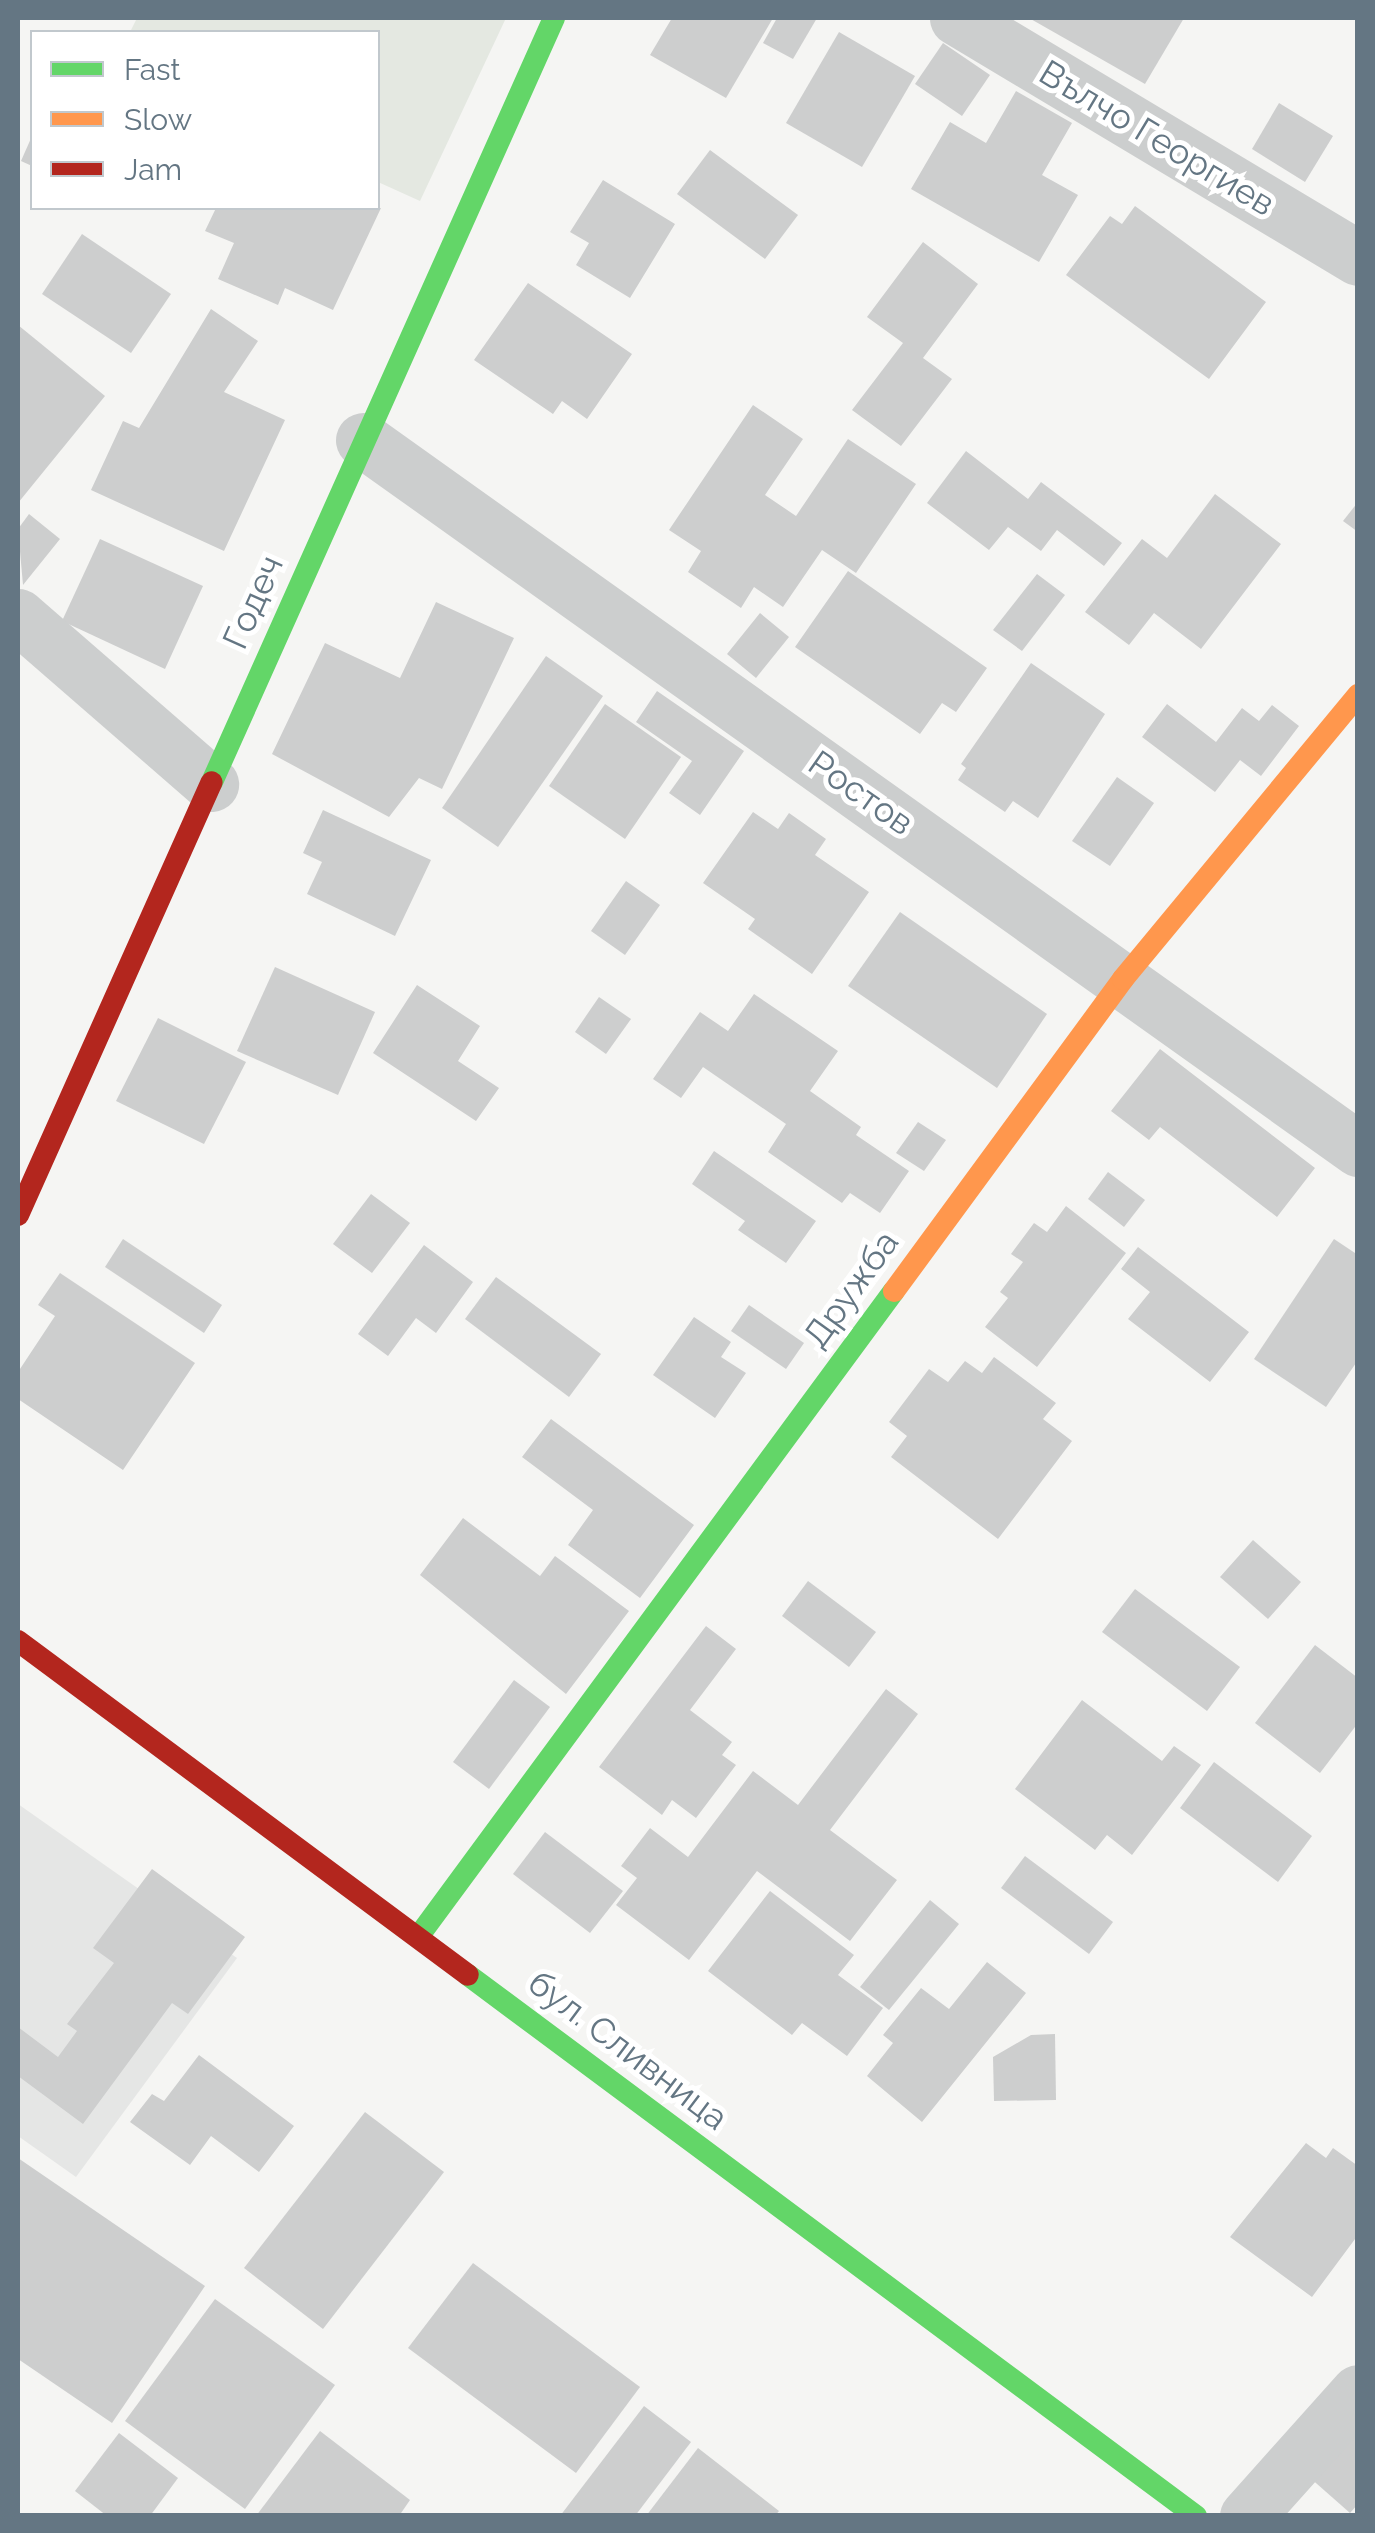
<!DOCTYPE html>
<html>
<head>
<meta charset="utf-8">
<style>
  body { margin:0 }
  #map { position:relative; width:1375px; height:2533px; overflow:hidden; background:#f5f5f3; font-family:Raleway,sans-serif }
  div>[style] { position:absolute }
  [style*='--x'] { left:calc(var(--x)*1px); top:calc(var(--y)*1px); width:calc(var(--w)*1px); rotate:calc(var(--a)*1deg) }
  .built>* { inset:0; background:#e5e6e5 }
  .green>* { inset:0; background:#e4e8e1 }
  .building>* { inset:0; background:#cdcece }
  .street>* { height:55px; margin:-27.5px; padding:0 27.5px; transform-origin:27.5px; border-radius:27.5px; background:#cccece }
  .fast>* { height:22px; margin:-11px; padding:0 11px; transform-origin:11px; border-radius:11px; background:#63d668 }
  .slow>* { height:22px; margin:-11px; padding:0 11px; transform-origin:11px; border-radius:11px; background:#ff974d }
  .jam>* { height:22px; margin:-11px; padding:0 11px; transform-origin:11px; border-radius:11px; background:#b3261e }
  span { translate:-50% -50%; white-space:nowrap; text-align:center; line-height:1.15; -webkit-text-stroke:10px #fff; paint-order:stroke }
  .street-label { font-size:35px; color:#647683 }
  .frame { position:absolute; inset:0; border:20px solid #647683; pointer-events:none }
  .legend { position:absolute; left:30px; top:30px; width:350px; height:180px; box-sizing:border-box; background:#fff; border:2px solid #c1c8cd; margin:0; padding:12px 18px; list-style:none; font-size:30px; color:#647683 }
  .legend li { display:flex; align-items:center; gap:20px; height:50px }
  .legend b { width:50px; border:2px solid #c1c8cd }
</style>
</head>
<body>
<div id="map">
  <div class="built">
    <i style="clip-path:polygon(18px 1804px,237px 1958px,76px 2177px,18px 2136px)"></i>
  </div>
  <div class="green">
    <i style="clip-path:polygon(137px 18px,506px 18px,420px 201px,378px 182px,378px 32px,130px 32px)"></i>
  </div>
  <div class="building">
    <i style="clip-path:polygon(672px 18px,773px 18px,726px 98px,650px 55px)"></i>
    <i style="clip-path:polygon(777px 18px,817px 18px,793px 59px,763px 43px)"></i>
    <i style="clip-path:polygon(1029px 18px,1184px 18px,1145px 84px)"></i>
    <i style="clip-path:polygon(839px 32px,915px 76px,862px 167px,786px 123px)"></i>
    <i style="clip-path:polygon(943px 43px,990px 75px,962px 116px,915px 84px)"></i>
    <i style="clip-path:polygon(1016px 91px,1072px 123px,1042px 175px,1078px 195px,1039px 262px,911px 189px,950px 122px,986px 143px)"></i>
    <i style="clip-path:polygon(1279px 103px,1333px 136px,1305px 182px,1252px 149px)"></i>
    <i style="clip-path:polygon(32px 136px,32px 166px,21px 161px)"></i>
    <i style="clip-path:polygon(710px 150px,798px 215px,765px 259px,677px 194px)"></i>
    <i style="clip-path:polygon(603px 180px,675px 224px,630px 298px,576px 265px,589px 243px,570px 232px)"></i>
    <i style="clip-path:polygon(1135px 206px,1266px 302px,1209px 379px,1066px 275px,1110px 216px,1122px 224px)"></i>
    <i style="clip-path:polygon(216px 208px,381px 208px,333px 310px,285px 288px,278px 305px,218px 279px,234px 243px,205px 231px)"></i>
    <i style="clip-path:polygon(82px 234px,171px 294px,131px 353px,42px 294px)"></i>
    <i style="clip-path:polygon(923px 242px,978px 284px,923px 358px,952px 379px,901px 446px,852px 410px,903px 343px,867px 317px)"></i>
    <i style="clip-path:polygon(528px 283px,632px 354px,587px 419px,562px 401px,553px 414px,474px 360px)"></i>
    <i style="clip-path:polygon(211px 309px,258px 341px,224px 392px,285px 420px,224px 551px,91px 490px,123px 421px,139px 428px)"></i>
    <i style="clip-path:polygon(18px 325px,105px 396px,18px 503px)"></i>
    <i style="clip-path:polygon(753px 405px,803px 439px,765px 495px,796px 516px,848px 439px,916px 484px,856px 573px,822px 550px,783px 607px,754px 587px,741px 608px,688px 572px,701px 551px,669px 530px)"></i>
    <i style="clip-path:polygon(966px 451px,1028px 499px,1041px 482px,1122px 543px,1104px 566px,1057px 530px,1041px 551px,1008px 527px,989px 550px,927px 503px)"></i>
    <i style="clip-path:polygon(1215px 494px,1281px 544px,1201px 649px,1154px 613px,1129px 645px,1085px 612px,1142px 539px,1167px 558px)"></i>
    <i style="clip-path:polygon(1358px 502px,1358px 532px,1343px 521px)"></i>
    <i style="clip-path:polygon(29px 514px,60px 539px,23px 585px,18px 529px)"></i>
    <i style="clip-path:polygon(100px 539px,203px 586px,165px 669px,62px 621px)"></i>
    <i style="clip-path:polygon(848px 571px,987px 668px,956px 712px,942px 703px,920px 734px,795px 647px)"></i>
    <i style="clip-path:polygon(1037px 574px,1065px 595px,1022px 651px,993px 630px)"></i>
    <i style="clip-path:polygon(436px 602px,514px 638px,442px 789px,419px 778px,389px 817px,272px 754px,325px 643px,400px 678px)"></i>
    <i style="clip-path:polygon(760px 613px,789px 637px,756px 678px,727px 654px)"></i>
    <i style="clip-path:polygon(546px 656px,603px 696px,498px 847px,442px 808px)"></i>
    <i style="clip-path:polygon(1031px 663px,1105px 714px,1038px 818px,1013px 801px,1005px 812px,958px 780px,966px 768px,961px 764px)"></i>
    <i style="clip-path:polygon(657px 691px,744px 751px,700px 815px,669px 793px,692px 761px,636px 722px)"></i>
    <i style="clip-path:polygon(605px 704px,681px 757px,625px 839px,549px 786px)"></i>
    <i style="clip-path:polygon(1167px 704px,1216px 742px,1242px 708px,1259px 721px,1272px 705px,1299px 726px,1261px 776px,1240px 760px,1215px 792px,1142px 737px)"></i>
    <i style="clip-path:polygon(1117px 777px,1154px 803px,1110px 866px,1072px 841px)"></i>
    <i style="clip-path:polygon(323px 810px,431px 860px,395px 936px,307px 894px,322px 862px,303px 853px)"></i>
    <i style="clip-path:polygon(753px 812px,778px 829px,789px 813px,826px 839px,815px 855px,869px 892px,812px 974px,748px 929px,755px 919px,703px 883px)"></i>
    <i style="clip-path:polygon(626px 881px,660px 905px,625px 955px,591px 931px)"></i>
    <i style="clip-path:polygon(900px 912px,1047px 1014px,997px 1088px,848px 986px)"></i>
    <i style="clip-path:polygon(275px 967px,375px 1012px,338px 1095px,237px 1051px)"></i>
    <i style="clip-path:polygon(417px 985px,480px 1026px,458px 1061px,499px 1088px,476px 1121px,373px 1053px)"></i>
    <i style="clip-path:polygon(754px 994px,838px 1051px,810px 1091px,861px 1127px,856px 1135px,909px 1171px,880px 1213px,850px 1193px,842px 1203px,768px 1152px,786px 1124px,703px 1067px,681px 1098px,653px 1079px,700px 1012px,728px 1031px)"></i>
    <i style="clip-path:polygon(599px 997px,631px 1019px,606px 1054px,575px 1032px)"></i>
    <i style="clip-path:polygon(158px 1018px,246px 1062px,204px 1144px,116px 1101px)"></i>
    <i style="clip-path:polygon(1160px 1049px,1315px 1168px,1277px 1217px,1160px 1127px,1149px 1140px,1111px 1111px)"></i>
    <i style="clip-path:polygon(918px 1122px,946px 1140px,924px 1171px,896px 1153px)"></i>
    <i style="clip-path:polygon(714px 1151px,816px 1221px,786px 1263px,738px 1230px,745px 1221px,692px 1184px)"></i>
    <i style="clip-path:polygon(1108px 1172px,1145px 1200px,1124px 1227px,1088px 1199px)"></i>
    <i style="clip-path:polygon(371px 1194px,410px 1223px,372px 1273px,333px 1244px)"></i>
    <i style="clip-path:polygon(1066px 1206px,1126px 1253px,1037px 1367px,985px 1327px,1008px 1298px,1000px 1292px,1023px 1262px,1011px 1254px,1034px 1223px,1047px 1232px)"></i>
    <i style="clip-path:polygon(123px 1239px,222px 1305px,204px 1333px,105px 1267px)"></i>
    <i style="clip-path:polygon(1334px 1239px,1358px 1255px,1358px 1360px,1326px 1407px,1254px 1359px)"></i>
    <i style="clip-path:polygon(424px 1245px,473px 1282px,436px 1333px,416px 1318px,388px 1356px,358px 1334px)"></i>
    <i style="clip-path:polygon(1138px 1247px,1249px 1332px,1210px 1382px,1128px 1319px,1150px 1292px,1121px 1269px)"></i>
    <i style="clip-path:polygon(60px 1273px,195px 1363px,123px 1470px,18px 1399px,18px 1372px,55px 1316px,38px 1305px)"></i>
    <i style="clip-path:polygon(496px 1277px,601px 1354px,569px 1397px,465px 1319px)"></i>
    <i style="clip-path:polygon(749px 1305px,804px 1343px,786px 1369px,731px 1331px)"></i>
    <i style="clip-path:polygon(694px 1317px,731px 1342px,721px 1357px,746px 1373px,715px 1418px,653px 1375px)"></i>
    <i style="clip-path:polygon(994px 1357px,1056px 1403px,1043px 1419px,1072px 1441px,998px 1539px,891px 1457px,907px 1436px,889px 1422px,929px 1369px,948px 1382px,965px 1361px,982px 1373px)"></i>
    <i style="clip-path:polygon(551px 1419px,694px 1525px,640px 1598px,568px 1545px,593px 1510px,522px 1457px)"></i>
    <i style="clip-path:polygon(463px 1518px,540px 1576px,555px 1556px,629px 1611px,566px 1694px,420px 1575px)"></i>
    <i style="clip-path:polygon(1253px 1540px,1301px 1582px,1268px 1619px,1220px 1577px)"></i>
    <i style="clip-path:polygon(808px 1581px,876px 1632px,849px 1667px,782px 1616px)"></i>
    <i style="clip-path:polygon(1135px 1589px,1240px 1667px,1207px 1711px,1102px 1632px)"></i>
    <i style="clip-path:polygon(706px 1626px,736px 1649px,690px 1710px,732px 1742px,722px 1755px,736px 1765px,696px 1818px,672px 1800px,662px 1815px,599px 1767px)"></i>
    <i style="clip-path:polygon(1315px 1645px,1358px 1678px,1358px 1723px,1320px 1773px,1255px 1723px)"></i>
    <i style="clip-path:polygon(514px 1680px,550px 1707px,489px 1789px,453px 1762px)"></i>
    <i style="clip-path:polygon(886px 1689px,918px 1714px,830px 1830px,897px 1880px,850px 1941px,757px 1871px,689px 1960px,616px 1905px,637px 1878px,621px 1866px,650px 1828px,688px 1857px,753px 1771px,798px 1805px)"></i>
    <i style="clip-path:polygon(1082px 1700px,1162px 1761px,1174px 1746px,1201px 1765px,1132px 1855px,1107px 1835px,1095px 1850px,1015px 1789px)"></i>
    <i style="clip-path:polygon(1214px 1762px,1312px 1836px,1278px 1882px,1180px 1808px)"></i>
    <i style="clip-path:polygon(545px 1832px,623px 1891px,590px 1933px,513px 1874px)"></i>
    <i style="clip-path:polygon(1025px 1856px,1113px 1922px,1089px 1954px,1001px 1888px)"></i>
    <i style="clip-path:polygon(152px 1869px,245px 1937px,188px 2014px,172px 2003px,83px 2124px,18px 2076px,18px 2027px,58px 2057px,77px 2031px,67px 2024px,114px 1963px,93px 1948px)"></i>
    <i style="clip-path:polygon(770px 1891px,854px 1955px,838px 1975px,883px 2008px,847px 2056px,802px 2023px,792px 2035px,708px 1971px)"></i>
    <i style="clip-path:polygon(930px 1900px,959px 1924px,889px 2010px,860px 1987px)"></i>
    <i style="clip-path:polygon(987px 1962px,1026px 1993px,922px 2122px,867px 2076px,893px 2043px,883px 2035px,921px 1988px,949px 2009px)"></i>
    <i style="clip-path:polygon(1055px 2034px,1056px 2100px,994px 2101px,993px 2057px,1031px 2035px)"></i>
    <i style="clip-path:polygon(199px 2055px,294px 2126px,259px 2172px,211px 2136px,190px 2165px,130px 2122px,152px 2094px,164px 2101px)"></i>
    <i style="clip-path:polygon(365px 2112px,444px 2172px,323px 2329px,244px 2268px)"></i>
    <i style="clip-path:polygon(1306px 2143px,1326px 2158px,1333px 2148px,1358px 2166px,1358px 2235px,1312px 2297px,1230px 2237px)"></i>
    <i style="clip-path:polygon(18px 2158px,205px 2286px,112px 2423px,18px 2359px)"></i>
    <i style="clip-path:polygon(473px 2263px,640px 2387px,576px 2473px,408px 2348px)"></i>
    <i style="clip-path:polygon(215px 2299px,335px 2385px,245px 2509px,125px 2421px)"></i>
    <i style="clip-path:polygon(644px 2406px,691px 2442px,635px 2516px,560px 2516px)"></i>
    <i style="clip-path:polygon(1358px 2430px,1358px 2504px,1350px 2513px,1308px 2476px)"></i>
    <i style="clip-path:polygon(320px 2431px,410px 2500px,399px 2516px,256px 2516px)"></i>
    <i style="clip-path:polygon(119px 2433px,178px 2478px,150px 2516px,107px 2516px,75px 2491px)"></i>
    <i style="clip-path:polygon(698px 2448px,779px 2511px,775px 2516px,646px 2516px)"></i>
  </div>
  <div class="street">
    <i style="--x:957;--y:18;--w:467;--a:30.9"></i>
    <i style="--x:363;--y:440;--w:1222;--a:35.47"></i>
    <i style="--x:18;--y:616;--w:256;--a:41"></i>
    <i style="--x:1247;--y:2516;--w:166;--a:-48.2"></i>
  </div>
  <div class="fast">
    <i style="--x:212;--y:782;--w:837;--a:-65.88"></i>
    <i style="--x:418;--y:1937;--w:802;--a:-53.62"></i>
    <i style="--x:468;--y:1975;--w:907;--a:36.62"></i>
  </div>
  <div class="slow">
    <i style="--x:894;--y:1291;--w:387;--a:-53.7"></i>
    <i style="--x:1123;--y:979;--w:369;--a:-50.4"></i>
  </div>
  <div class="jam">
    <i style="--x:18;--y:1215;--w:474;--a:-65.9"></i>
    <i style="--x:18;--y:1641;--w:560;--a:36.58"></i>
  </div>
  <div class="street-label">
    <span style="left:1157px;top:138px;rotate:31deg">Вълчо Георгиев</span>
    <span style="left:253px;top:602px;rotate:-66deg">Годеч</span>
    <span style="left:861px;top:793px;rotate:35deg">Ростов</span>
    <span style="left:851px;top:1289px;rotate:-54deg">Дружба</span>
    <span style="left:628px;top:2050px;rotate:37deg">бул. Сливница</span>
  </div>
  <div class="frame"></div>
  <ul class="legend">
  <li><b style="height:12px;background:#63d668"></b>Fast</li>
  <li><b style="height:12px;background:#ff974d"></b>Slow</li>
  <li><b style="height:12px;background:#b3261e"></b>Jam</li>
  </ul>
</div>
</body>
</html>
